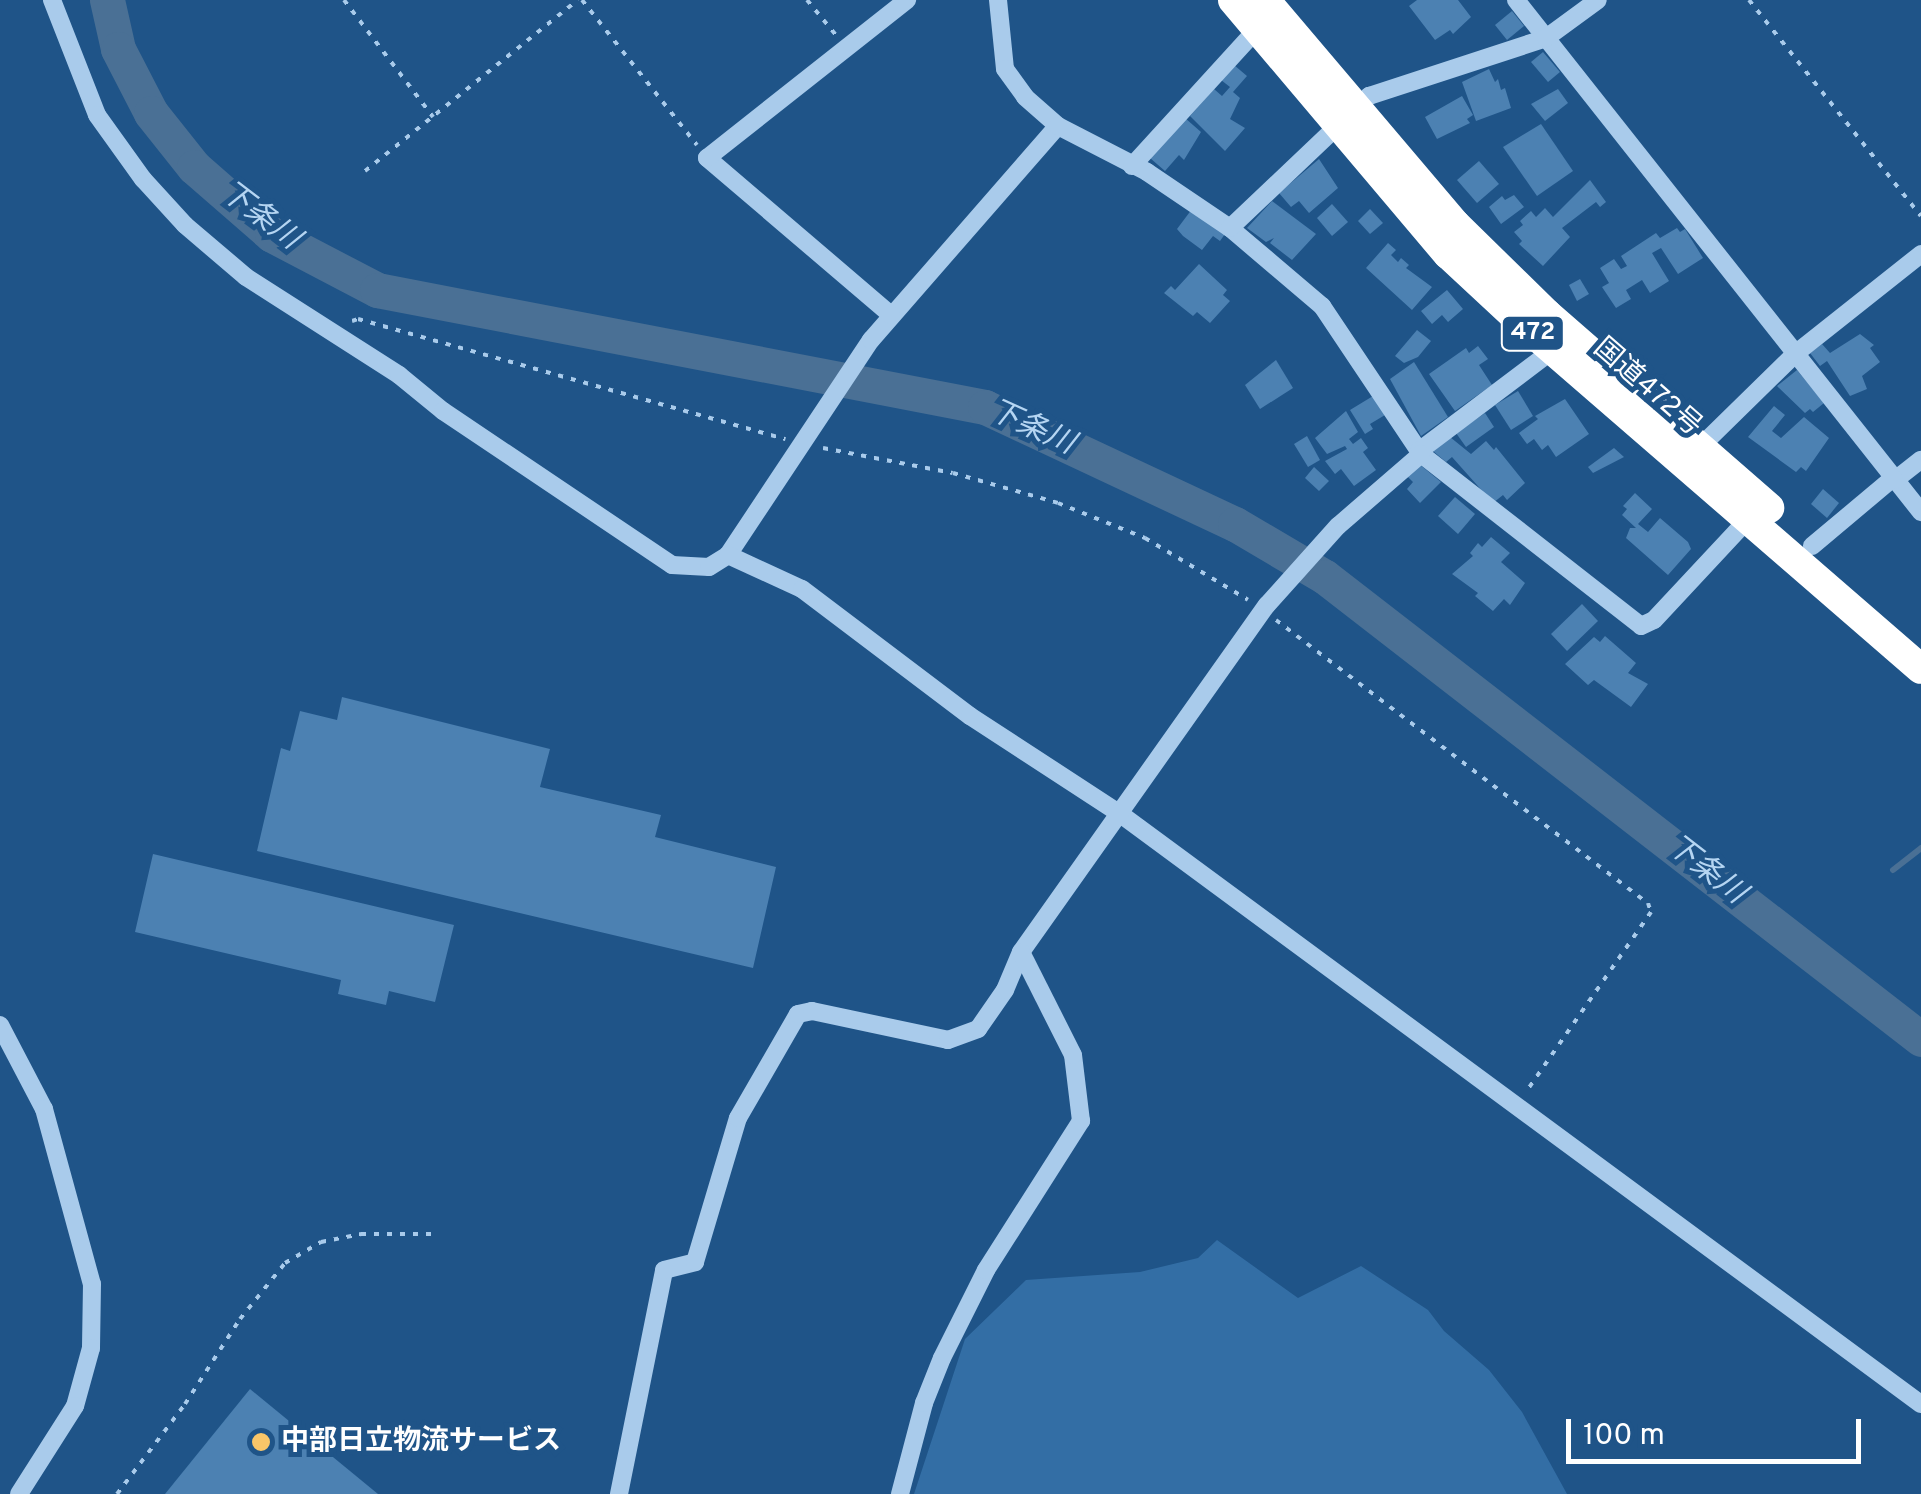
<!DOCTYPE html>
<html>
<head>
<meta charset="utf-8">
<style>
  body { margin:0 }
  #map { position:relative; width:1921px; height:1494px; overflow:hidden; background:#1f5488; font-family:Overpass,"Noto Sans JP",sans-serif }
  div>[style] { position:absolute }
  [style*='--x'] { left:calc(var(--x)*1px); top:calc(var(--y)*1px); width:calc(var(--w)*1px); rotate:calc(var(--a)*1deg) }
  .green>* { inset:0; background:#336ea5 }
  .stream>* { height:6px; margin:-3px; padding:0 3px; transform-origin:3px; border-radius:3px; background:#4a7095 }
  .river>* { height:35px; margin:-17.5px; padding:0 17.5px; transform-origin:17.5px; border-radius:17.5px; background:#4a7095 }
  .building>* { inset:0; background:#4c81b2 }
  .path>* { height:4px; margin-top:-2px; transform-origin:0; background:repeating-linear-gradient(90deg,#a9cbeb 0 5px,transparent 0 13px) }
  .minor>* { height:18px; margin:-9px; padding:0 9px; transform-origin:9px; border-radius:9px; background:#a9cbeb }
  .highway>* { height:30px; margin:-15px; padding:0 15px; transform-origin:15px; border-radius:15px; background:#fff }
  .dots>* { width:28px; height:28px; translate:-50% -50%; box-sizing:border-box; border:5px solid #1f5488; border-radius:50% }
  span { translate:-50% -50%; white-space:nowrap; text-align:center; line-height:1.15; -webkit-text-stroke:10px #1f5488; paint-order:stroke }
  .shield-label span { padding:2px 8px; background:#1f5488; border:2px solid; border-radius:8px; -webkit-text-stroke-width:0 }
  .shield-label { font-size:25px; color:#fff; font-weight:700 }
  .street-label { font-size:28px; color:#fff }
  .poi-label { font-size:28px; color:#fff; font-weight:700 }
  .left { translate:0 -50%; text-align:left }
  .water-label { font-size:30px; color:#b5d5f2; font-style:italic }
  .scale { position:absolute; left:1566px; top:1419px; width:295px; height:45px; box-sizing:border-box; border:5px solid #fff; border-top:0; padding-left:12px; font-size:30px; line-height:35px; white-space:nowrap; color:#fff; -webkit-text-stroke:8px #1f5488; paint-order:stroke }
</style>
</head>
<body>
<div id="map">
  <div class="green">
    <i style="clip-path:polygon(1217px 1240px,1298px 1298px,1361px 1266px,1428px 1310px,1444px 1331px,1489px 1370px,1522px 1412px,1567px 1494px,914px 1494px,965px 1339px,1026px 1280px,1140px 1272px,1198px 1258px)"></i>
  </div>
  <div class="stream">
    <i style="--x:1893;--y:870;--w:36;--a:-38"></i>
  </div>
  <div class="river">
    <i style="--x:107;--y:0;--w:50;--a:77.3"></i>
    <i style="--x:118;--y:49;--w:72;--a:62.7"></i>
    <i style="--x:151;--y:113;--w:69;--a:51.5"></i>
    <i style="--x:194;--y:167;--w:103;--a:41.1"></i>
    <i style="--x:272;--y:235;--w:119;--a:27.6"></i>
    <i style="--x:377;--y:290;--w:619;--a:10.89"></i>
    <i style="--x:985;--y:407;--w:276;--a:25.1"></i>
    <i style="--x:1235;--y:524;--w:104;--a:30.5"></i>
    <i style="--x:1325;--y:577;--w:754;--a:37.78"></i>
  </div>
  <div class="building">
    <i style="clip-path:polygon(1417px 0,1458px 0,1471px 17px,1453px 34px,1450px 30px,1435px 40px,1409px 6px)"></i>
    <i style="clip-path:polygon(1512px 11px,1524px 26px,1507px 40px,1495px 25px)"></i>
    <i style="clip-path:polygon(1543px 52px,1560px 72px,1548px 82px,1531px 62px)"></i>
    <i style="clip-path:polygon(1234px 65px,1247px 76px,1233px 92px,1240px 98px,1230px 119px,1245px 128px,1225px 151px,1190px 116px,1214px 89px,1222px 96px,1230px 87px,1221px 80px)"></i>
    <i style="clip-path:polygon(1489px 69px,1495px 82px,1498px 79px,1501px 90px,1505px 88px,1511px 108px,1476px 121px,1462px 82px)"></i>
    <i style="clip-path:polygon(1558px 89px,1568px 103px,1545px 121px,1531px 104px)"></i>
    <i style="clip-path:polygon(1462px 96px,1473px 115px,1467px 119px,1470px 123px,1437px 139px,1425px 117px)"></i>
    <i style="clip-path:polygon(1185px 118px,1201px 132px,1184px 160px,1179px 155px,1165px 171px,1150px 158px)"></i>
    <i style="clip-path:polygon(1541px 124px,1573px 171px,1537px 196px,1503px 147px)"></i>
    <i style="clip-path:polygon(1319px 159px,1338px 188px,1309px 213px,1299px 201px,1291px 207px,1279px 193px)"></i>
    <i style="clip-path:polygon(1479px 161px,1499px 184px,1477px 203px,1457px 180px)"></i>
    <i style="clip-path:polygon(1590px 180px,1606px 202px,1600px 207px,1596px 202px,1562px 228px,1570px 237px,1543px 266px,1519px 244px,1522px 241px,1514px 232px,1523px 225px,1520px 221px,1531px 211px,1536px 217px,1545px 208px,1553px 217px)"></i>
    <i style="clip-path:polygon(1514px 195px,1524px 207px,1501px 224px,1489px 207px,1502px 196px,1505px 200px)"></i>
    <i style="clip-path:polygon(1272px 201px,1316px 234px,1292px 260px,1270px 243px,1274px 238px,1266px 242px,1247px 228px)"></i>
    <i style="clip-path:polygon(1332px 204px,1348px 222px,1332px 236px,1317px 218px)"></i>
    <i style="clip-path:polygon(1192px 209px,1225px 234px,1220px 241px,1213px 236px,1202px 250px,1183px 236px,1177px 229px)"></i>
    <i style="clip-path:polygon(1370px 209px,1383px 223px,1370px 234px,1358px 221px)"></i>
    <i style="clip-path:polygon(1677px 228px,1680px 232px,1685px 229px,1703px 258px,1678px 274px,1661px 248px,1652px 253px,1669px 281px,1650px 293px,1642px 280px,1626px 290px,1631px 299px,1616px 308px,1602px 287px,1609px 283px,1600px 268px,1614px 259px,1621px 269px,1627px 266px,1621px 256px,1656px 233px,1660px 238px)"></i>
    <i style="clip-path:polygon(1388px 243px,1396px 250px,1391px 255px,1398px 262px,1401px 258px,1409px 265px,1406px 268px,1432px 287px,1412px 310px,1366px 268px)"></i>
    <i style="clip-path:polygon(1199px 264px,1227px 290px,1223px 295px,1230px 301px,1210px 323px,1197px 312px,1193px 316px,1164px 293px,1171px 286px,1175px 290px)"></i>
    <i style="clip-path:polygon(1580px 279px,1589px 294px,1577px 301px,1569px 285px)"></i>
    <i style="clip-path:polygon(1447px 290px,1463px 309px,1448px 322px,1442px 315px,1432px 324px,1421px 311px)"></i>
    <i style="clip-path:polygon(1417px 330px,1431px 341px,1418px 357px,1404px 363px,1395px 356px)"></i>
    <i style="clip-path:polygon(1860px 334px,1874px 345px,1870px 348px,1880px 362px,1862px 376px,1867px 389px,1850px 396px,1827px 361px,1820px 366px,1810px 353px,1822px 344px,1830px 353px)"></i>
    <i style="clip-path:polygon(1478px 346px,1488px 359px,1479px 365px,1492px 385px,1455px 411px,1429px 374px,1466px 348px,1469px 353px)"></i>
    <i style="clip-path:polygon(1276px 360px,1293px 388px,1260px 409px,1245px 385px)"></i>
    <i style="clip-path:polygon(1414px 362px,1448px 417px,1421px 436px,1390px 379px)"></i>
    <i style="clip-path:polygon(1797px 370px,1824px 403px,1813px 412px,1810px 409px,1805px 413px,1777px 386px)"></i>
    <i style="clip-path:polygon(1518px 391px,1533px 416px,1511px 430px,1495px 405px)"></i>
    <i style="clip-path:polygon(1373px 396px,1385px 415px,1370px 424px,1373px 429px,1365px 434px,1350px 410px)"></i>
    <i style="clip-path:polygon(1565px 399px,1589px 434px,1556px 457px,1548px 445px,1542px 450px,1534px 439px,1527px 444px,1519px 433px,1538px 419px,1535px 416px)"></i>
    <i style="clip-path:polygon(1774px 406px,1785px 415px,1772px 431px,1781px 438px,1804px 417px,1829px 438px,1806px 471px,1801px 467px,1796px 472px,1748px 437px)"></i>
    <i style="clip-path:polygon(1346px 411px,1358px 432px,1349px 439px,1353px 444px,1361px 438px,1368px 448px,1363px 452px,1376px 470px,1354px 486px,1341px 469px,1335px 474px,1325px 461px,1347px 449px,1345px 446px,1327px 454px,1315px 438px)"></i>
    <i style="clip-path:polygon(1485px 413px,1494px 427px,1466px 447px,1456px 433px)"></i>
    <i style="clip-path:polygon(1307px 436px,1320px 460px,1308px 467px,1294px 444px)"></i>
    <i style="clip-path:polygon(1450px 437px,1471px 454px,1486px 441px,1494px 450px,1496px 447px,1525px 483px,1507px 500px,1503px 495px,1493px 503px,1452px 457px,1446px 462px,1433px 451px)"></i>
    <i style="clip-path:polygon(1614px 448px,1624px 457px,1593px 473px,1588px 467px)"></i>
    <i style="clip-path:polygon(1419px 464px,1441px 482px,1420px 503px,1407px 489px,1413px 482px,1407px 476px)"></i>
    <i style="clip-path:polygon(1314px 467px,1329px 481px,1319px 491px,1305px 478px)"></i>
    <i style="clip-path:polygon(1823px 489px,1839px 503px,1827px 518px,1811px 504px)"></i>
    <i style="clip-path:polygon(1635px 493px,1652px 509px,1638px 524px,1648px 532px,1660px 518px,1688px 542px,1691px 549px,1668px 575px,1626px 538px,1630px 528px,1636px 528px,1622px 515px,1627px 509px,1623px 506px)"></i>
    <i style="clip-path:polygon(1455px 497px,1475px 514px,1458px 534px,1438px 516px)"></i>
    <i style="clip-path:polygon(1491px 537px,1510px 553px,1501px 562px,1525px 583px,1510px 605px,1504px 599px,1493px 611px,1475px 596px,1478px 593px,1452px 574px,1473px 556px,1470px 553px,1478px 543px,1482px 547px)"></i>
    <i style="clip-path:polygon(1582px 604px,1598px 621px,1567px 651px,1551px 634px)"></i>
    <i style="clip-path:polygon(1605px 636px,1636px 663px,1628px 673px,1648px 684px,1631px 707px,1594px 680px,1588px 685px,1565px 664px,1594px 637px,1600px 642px)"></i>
    <i style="clip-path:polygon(342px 697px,550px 749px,540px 787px,661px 815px,655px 837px,776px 867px,753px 968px,257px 851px,281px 748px,290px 751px,300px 711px,337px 720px)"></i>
    <i style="clip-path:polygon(153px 854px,454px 925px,435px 1002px,389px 991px,386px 1005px,338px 994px,341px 980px,135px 932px)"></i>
    <i style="clip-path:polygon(250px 1389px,378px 1494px,165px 1494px)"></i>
  </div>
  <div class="path">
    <i style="--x:344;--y:0;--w:147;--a:52.7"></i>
    <i style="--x:582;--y:0;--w:185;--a:51.6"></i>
    <i style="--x:807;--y:0;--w:45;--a:50.4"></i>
    <i style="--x:1749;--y:0;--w:276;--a:51.5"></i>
    <i style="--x:365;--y:171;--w:273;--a:-38.8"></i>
    <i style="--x:352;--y:321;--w:6;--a:-18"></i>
    <i style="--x:358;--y:319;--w:444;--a:15.7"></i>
    <i style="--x:823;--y:448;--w:132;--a:10.9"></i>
    <i style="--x:953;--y:473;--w:109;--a:15.9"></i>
    <i style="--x:1058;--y:503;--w:94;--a:21.9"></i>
    <i style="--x:1145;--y:538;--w:120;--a:31"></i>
    <i style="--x:1276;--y:620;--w:467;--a:37.3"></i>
    <i style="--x:1648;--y:903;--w:9;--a:72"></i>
    <i style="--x:1651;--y:912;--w:219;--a:124.8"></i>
    <i style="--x:117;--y:1494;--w:113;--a:-52.9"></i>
    <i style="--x:185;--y:1404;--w:101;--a:-57.1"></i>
    <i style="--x:240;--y:1319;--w:72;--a:-51.2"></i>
    <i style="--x:285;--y:1263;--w:42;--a:-30.3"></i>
    <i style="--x:321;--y:1242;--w:41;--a:-11.3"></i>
    <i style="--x:361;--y:1234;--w:73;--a:0"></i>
  </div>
  <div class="minor">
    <i style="--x:52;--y:0;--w:123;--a:68.6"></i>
    <i style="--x:97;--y:115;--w:79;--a:54.3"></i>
    <i style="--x:143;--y:179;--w:62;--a:47.6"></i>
    <i style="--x:185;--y:225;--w:80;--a:40.4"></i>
    <i style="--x:246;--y:277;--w:182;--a:32.6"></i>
    <i style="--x:399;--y:375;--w:57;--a:39.3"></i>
    <i style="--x:443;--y:411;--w:276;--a:33.9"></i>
    <i style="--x:672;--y:565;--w:37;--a:3"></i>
    <i style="--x:709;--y:567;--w:22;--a:-32"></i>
    <i style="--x:728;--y:555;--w:258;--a:-56.4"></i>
    <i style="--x:871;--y:340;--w:284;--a:-48.9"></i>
    <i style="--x:998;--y:0;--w:69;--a:84.2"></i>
    <i style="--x:1005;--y:69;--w:34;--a:54"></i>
    <i style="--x:1025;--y:97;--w:44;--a:41.3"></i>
    <i style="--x:1058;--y:126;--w:100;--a:27.3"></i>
    <i style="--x:1147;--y:172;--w:100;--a:34"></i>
    <i style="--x:1230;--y:228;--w:121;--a:40.3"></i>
    <i style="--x:1322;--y:306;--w:178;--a:56.2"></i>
    <i style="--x:1421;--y:454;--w:279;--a:38"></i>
    <i style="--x:1641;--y:626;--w:14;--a:-25"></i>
    <i style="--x:1654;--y:620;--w:139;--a:-47"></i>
    <i style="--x:1516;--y:0;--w:653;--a:51.66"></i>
    <i style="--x:1132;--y:166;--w:185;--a:-47.6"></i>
    <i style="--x:1230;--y:228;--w:192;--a:-43.5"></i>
    <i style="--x:1369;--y:96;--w:186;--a:-18.1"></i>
    <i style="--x:1546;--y:38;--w:64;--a:-36.2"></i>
    <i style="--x:891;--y:315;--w:242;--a:-139.5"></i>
    <i style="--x:707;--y:158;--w:255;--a:-38.3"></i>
    <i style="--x:1700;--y:447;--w:133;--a:-44.4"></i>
    <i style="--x:1795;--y:354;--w:161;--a:-38.4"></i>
    <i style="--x:1419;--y:451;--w:168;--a:-37"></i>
    <i style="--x:1895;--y:480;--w:33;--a:-38"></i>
    <i style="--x:1812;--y:546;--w:106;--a:-40"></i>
    <i style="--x:728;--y:555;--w:81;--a:24.7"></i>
    <i style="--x:802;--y:589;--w:211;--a:37.1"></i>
    <i style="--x:970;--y:716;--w:178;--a:33.1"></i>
    <i style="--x:1119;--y:813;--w:996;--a:36.39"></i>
    <i style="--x:0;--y:1025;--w:95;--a:62.4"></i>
    <i style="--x:44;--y:1109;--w:181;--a:74.7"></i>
    <i style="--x:92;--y:1284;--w:64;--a:90.9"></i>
    <i style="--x:91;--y:1348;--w:60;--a:105.4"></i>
    <i style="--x:75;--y:1406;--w:104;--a:122.5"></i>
    <i style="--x:619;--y:1494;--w:228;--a:-78.6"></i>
    <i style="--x:664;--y:1270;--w:32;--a:-14"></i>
    <i style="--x:695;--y:1262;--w:150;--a:-73.4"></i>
    <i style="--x:738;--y:1118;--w:120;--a:-60"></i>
    <i style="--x:798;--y:1014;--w:14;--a:-12"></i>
    <i style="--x:812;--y:1011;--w:139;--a:12"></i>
    <i style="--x:948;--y:1040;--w:32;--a:-20"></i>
    <i style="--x:978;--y:1029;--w:47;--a:-55.3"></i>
    <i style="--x:1005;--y:990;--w:41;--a:-67.2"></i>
    <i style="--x:1021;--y:952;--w:425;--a:-54.7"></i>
    <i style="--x:1267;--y:605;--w:106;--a:-48.1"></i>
    <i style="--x:1338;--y:526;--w:110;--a:-40.9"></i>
    <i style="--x:900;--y:1494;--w:94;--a:-75.2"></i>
    <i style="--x:924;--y:1403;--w:48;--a:-68.2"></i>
    <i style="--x:942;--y:1358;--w:98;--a:-63.4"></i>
    <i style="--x:986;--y:1270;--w:177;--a:-57.5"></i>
    <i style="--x:1081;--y:1121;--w:66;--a:-96.9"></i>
    <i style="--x:1073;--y:1055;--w:115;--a:-116.8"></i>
  </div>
  <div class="highway">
    <i style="--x:1233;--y:0;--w:333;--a:49.8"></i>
    <i style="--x:1448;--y:254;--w:116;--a:42.9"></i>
    <i style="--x:1533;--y:333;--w:513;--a:40.89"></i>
    <i style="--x:1265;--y:0;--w:294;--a:49.7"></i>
    <i style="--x:1455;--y:224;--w:129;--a:44.4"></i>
    <i style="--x:1547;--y:314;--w:295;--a:41.1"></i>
  </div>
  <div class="dots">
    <i style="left:261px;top:1442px;background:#f9c669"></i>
  </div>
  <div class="shield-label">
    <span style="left:1533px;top:333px">472</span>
  </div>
  <div class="street-label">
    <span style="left:1647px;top:388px;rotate:41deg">国道472号</span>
  </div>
  <div class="poi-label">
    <span class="left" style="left:281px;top:1442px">中部日立物流サービス</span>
  </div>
  <div class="water-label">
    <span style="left:259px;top:217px;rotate:37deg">下条川</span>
    <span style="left:1031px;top:429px;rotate:24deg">下条川</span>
    <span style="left:1705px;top:871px;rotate:38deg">下条川</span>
  </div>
  <div class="scale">100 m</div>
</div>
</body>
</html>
